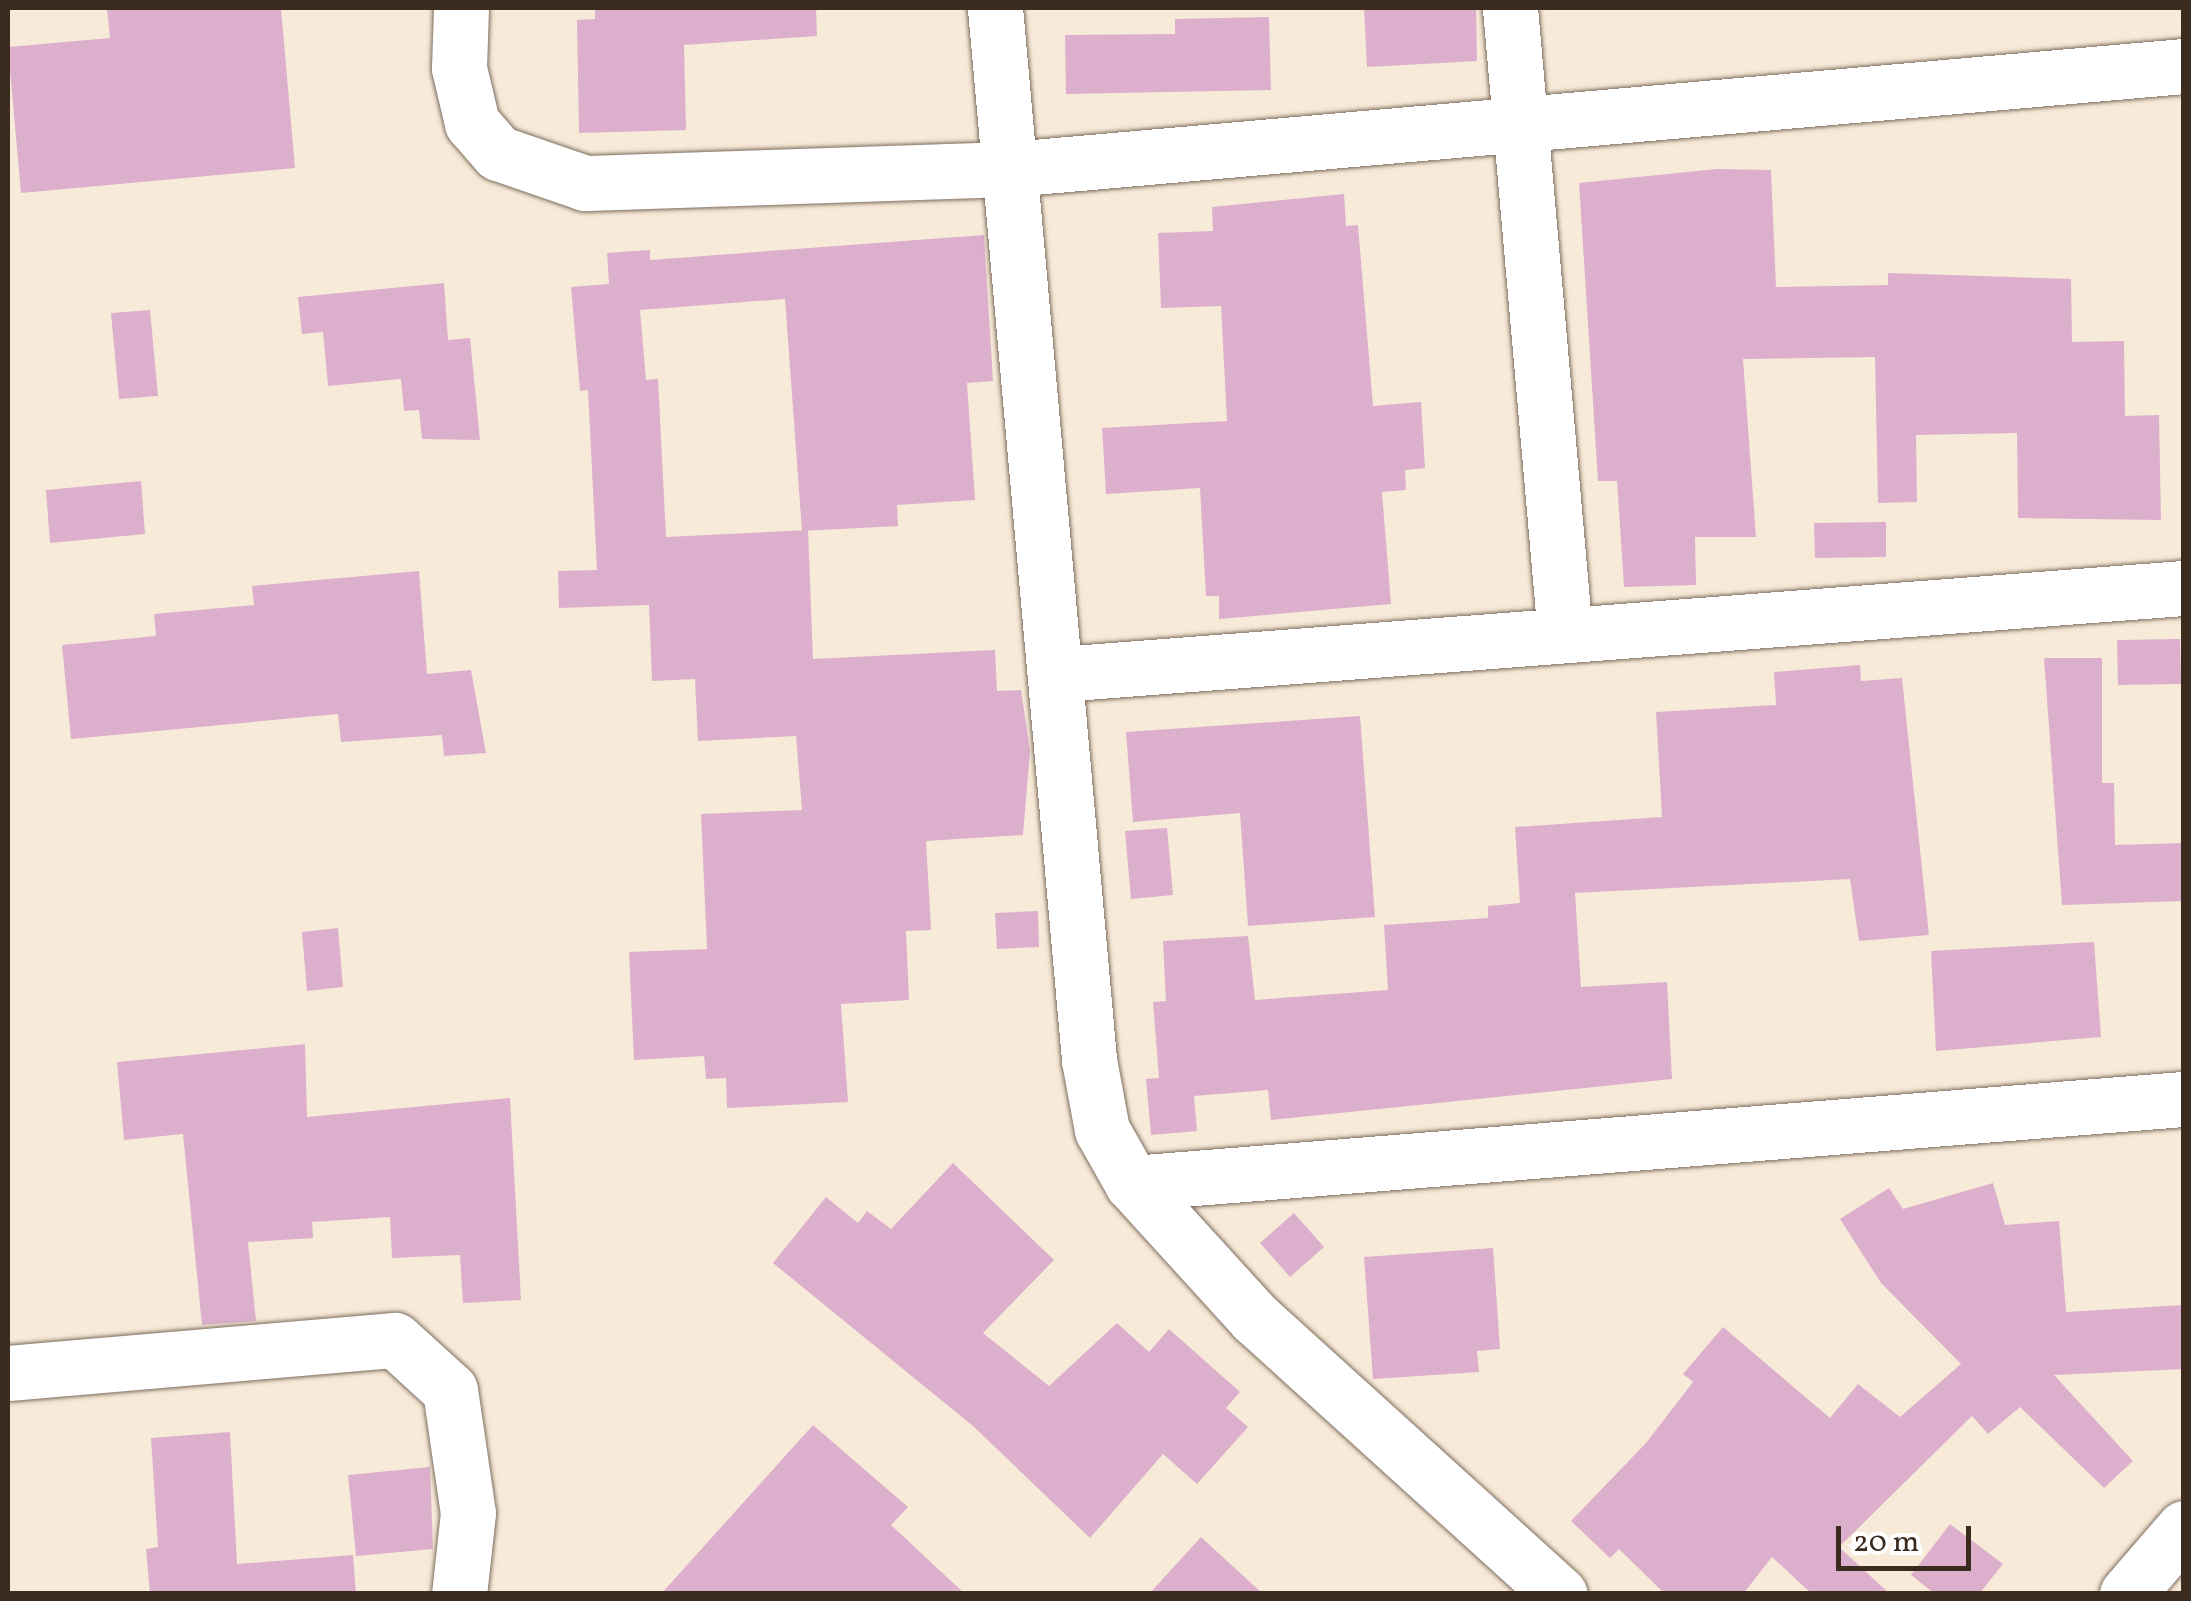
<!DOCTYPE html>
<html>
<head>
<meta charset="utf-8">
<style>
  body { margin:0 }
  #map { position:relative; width:2191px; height:1601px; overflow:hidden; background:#f8ead8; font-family:Vollkorn,serif }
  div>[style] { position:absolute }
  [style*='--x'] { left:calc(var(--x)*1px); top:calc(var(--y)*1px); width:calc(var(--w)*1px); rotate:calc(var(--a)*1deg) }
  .building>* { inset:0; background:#dcb0cc }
  .roads { filter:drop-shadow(0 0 2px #7d6d5f) drop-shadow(0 0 2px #7d6d5f) }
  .minor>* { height:55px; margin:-27.5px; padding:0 27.5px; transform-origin:27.5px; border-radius:27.5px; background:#fff }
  span { translate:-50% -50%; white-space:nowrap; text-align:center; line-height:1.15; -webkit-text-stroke:9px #fff; paint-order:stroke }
  .frame { position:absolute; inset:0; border:10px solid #3b2a1e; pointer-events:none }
  .scale { position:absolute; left:1836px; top:1526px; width:135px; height:45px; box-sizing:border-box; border:5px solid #3b2a1e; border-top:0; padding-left:12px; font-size:30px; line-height:35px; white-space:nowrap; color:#3b2a1e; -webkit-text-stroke:8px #fff; paint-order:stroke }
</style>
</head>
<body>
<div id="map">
  <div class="building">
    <i style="clip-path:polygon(107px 8px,281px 8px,295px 168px,21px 193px,8px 47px,110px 38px)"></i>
    <i style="clip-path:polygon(595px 8px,816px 8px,817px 36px,684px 45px,686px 130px,579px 133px,577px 20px,595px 19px)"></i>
    <i style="clip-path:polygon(1364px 8px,1476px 8px,1477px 61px,1367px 67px)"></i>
    <i style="clip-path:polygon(1269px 17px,1271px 90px,1066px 94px,1065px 35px,1175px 34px,1175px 19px)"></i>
    <i style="clip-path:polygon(1717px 169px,1771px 170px,1776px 287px,1888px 285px,1888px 273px,2071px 279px,2072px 342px,2124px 341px,2125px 416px,2159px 415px,2161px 520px,2018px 518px,2017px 433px,1916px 435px,1917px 502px,1878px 503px,1875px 357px,1743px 359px,1756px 537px,1695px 537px,1696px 585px,1624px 587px,1617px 481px,1598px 481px,1579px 183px)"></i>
    <i style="clip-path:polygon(1344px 194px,1346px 226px,1358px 225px,1373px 406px,1421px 402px,1425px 468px,1405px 470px,1406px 490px,1382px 492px,1391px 604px,1219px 619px,1219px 596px,1206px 596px,1200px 488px,1106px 494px,1102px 428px,1227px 421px,1221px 306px,1161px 308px,1158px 233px,1213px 231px,1212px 207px)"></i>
    <i style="clip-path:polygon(984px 235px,993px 381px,967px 383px,975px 500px,897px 505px,898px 526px,802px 531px,785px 299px,640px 310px,646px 380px,658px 379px,666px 537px,808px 530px,813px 659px,995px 650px,997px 691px,1021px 690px,1030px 751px,1023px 835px,926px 841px,931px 930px,906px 931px,909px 1000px,841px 1004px,848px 1102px,727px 1108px,726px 1078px,706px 1079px,704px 1056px,634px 1060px,629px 952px,707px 949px,701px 814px,802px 810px,796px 736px,698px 741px,695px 679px,652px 681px,649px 605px,559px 608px,558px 571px,597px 570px,588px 390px,580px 391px,571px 287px,609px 284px,607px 253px,650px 250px,650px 260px)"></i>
    <i style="clip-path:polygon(444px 283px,448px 340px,470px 338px,480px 440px,422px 439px,419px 410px,404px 411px,401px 379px,328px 386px,323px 332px,302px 334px,298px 297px)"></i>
    <i style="clip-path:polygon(150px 310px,158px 396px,119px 399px,111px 313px)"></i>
    <i style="clip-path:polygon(141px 481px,145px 534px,50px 543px,46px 490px)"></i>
    <i style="clip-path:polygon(1886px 522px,1886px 557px,1815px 558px,1814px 523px)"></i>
    <i style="clip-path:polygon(419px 571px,427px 674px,471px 670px,486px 753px,444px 756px,442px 735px,341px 742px,338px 714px,71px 739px,62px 645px,156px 636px,154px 614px,254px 605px,252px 586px)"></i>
    <i style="clip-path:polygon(2180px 639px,2181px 684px,2118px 685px,2117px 640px)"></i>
    <i style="clip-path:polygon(2044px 658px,2102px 658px,2102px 783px,2114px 783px,2115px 845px,2184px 843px,2184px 901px,2062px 905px)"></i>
    <i style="clip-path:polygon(1860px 665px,1861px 681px,1902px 678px,1929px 935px,1859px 941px,1850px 879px,1575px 893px,1581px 987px,1667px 982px,1672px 1079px,1271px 1120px,1268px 1090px,1194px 1096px,1197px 1131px,1151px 1135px,1146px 1079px,1159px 1078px,1153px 1002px,1166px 1001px,1163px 941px,1248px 936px,1255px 1000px,1388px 990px,1384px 925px,1488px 918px,1488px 906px,1520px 903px,1515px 827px,1662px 817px,1656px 712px,1776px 705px,1774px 672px)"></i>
    <i style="clip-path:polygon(1360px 716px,1375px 917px,1248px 926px,1240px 813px,1133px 822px,1126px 732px)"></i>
    <i style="clip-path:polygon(1167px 828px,1173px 895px,1131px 899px,1125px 831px)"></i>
    <i style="clip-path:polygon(1038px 911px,1039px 947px,997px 949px,995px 913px)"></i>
    <i style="clip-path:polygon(338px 928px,343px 987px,307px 991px,302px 932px)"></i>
    <i style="clip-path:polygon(2094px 942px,2101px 1037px,1936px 1051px,1931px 951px)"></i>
    <i style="clip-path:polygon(305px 1044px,307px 1117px,510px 1098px,521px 1300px,463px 1303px,460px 1255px,392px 1258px,390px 1217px,312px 1222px,313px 1238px,248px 1242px,256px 1321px,202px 1325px,183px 1134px,124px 1140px,117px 1062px)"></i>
    <i style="clip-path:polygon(953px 1163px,1054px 1260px,983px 1333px,1049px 1386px,1117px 1323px,1149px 1352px,1169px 1329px,1240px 1392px,1226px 1408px,1248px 1427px,1197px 1484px,1163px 1454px,1090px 1538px,973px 1426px,773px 1263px,826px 1197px,858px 1223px,867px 1211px,891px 1229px)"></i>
    <i style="clip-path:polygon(1993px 1183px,2005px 1225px,2059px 1221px,2066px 1312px,2184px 1305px,2184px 1369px,2054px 1375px,2133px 1461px,2104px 1488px,2020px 1407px,1988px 1434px,1972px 1416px,1839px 1547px,1890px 1594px,1812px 1594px,1772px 1557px,1743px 1594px,1665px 1594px,1619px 1549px,1610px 1558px,1571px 1521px,1646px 1443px,1693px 1382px,1683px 1374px,1723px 1327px,1830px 1418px,1858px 1384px,1900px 1417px,1961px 1364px,1881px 1283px,1840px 1219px,1889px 1188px,1903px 1209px)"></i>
    <i style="clip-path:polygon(1294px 1213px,1324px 1247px,1290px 1277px,1260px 1243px)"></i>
    <i style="clip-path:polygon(1493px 1248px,1500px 1349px,1477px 1351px,1479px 1372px,1373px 1379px,1364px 1257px)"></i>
    <i style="clip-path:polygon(813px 1425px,908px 1507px,891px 1525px,965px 1594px,661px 1594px)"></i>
    <i style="clip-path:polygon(230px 1432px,237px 1564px,353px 1555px,356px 1594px,150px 1594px,146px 1549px,158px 1547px,151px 1438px)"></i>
    <i style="clip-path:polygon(430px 1467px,433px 1549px,356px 1556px,348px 1475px)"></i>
    <i style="clip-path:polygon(1950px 1524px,2003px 1564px,1979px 1594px,1935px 1594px,1911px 1575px)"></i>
    <i style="clip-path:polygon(1201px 1537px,1263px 1594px,1149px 1594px)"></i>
  </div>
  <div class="roads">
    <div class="minor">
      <i style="--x:461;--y:8;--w:60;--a:91.9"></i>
      <i style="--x:459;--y:68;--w:57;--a:76.7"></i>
      <i style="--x:472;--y:123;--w:40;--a:49"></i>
      <i style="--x:498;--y:153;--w:92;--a:19"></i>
      <i style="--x:585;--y:183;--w:426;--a:-1.9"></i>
      <i style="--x:1011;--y:169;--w:1178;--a:-5.02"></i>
      <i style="--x:995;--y:8;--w:1056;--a:84.89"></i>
      <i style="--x:1089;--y:1060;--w:71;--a:79.5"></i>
      <i style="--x:1102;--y:1130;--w:61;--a:60.5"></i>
      <i style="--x:1132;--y:1183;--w:183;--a:47.7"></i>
      <i style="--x:1255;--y:1318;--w:411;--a:42.2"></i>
      <i style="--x:1510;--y:8;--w:629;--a:84.99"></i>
      <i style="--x:1060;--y:674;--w:1127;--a:-4.38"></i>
      <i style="--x:1132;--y:1183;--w:1055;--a:-4.57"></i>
      <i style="--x:8;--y:1373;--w:388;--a:-4.9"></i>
      <i style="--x:395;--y:1340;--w:74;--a:42.3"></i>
      <i style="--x:450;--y:1390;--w:124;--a:81.7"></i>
      <i style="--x:468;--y:1513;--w:81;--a:96.3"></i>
      <i style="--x:2127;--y:1594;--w:87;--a:-49.2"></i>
    </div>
  </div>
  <div class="frame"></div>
  <div class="scale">20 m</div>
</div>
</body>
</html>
